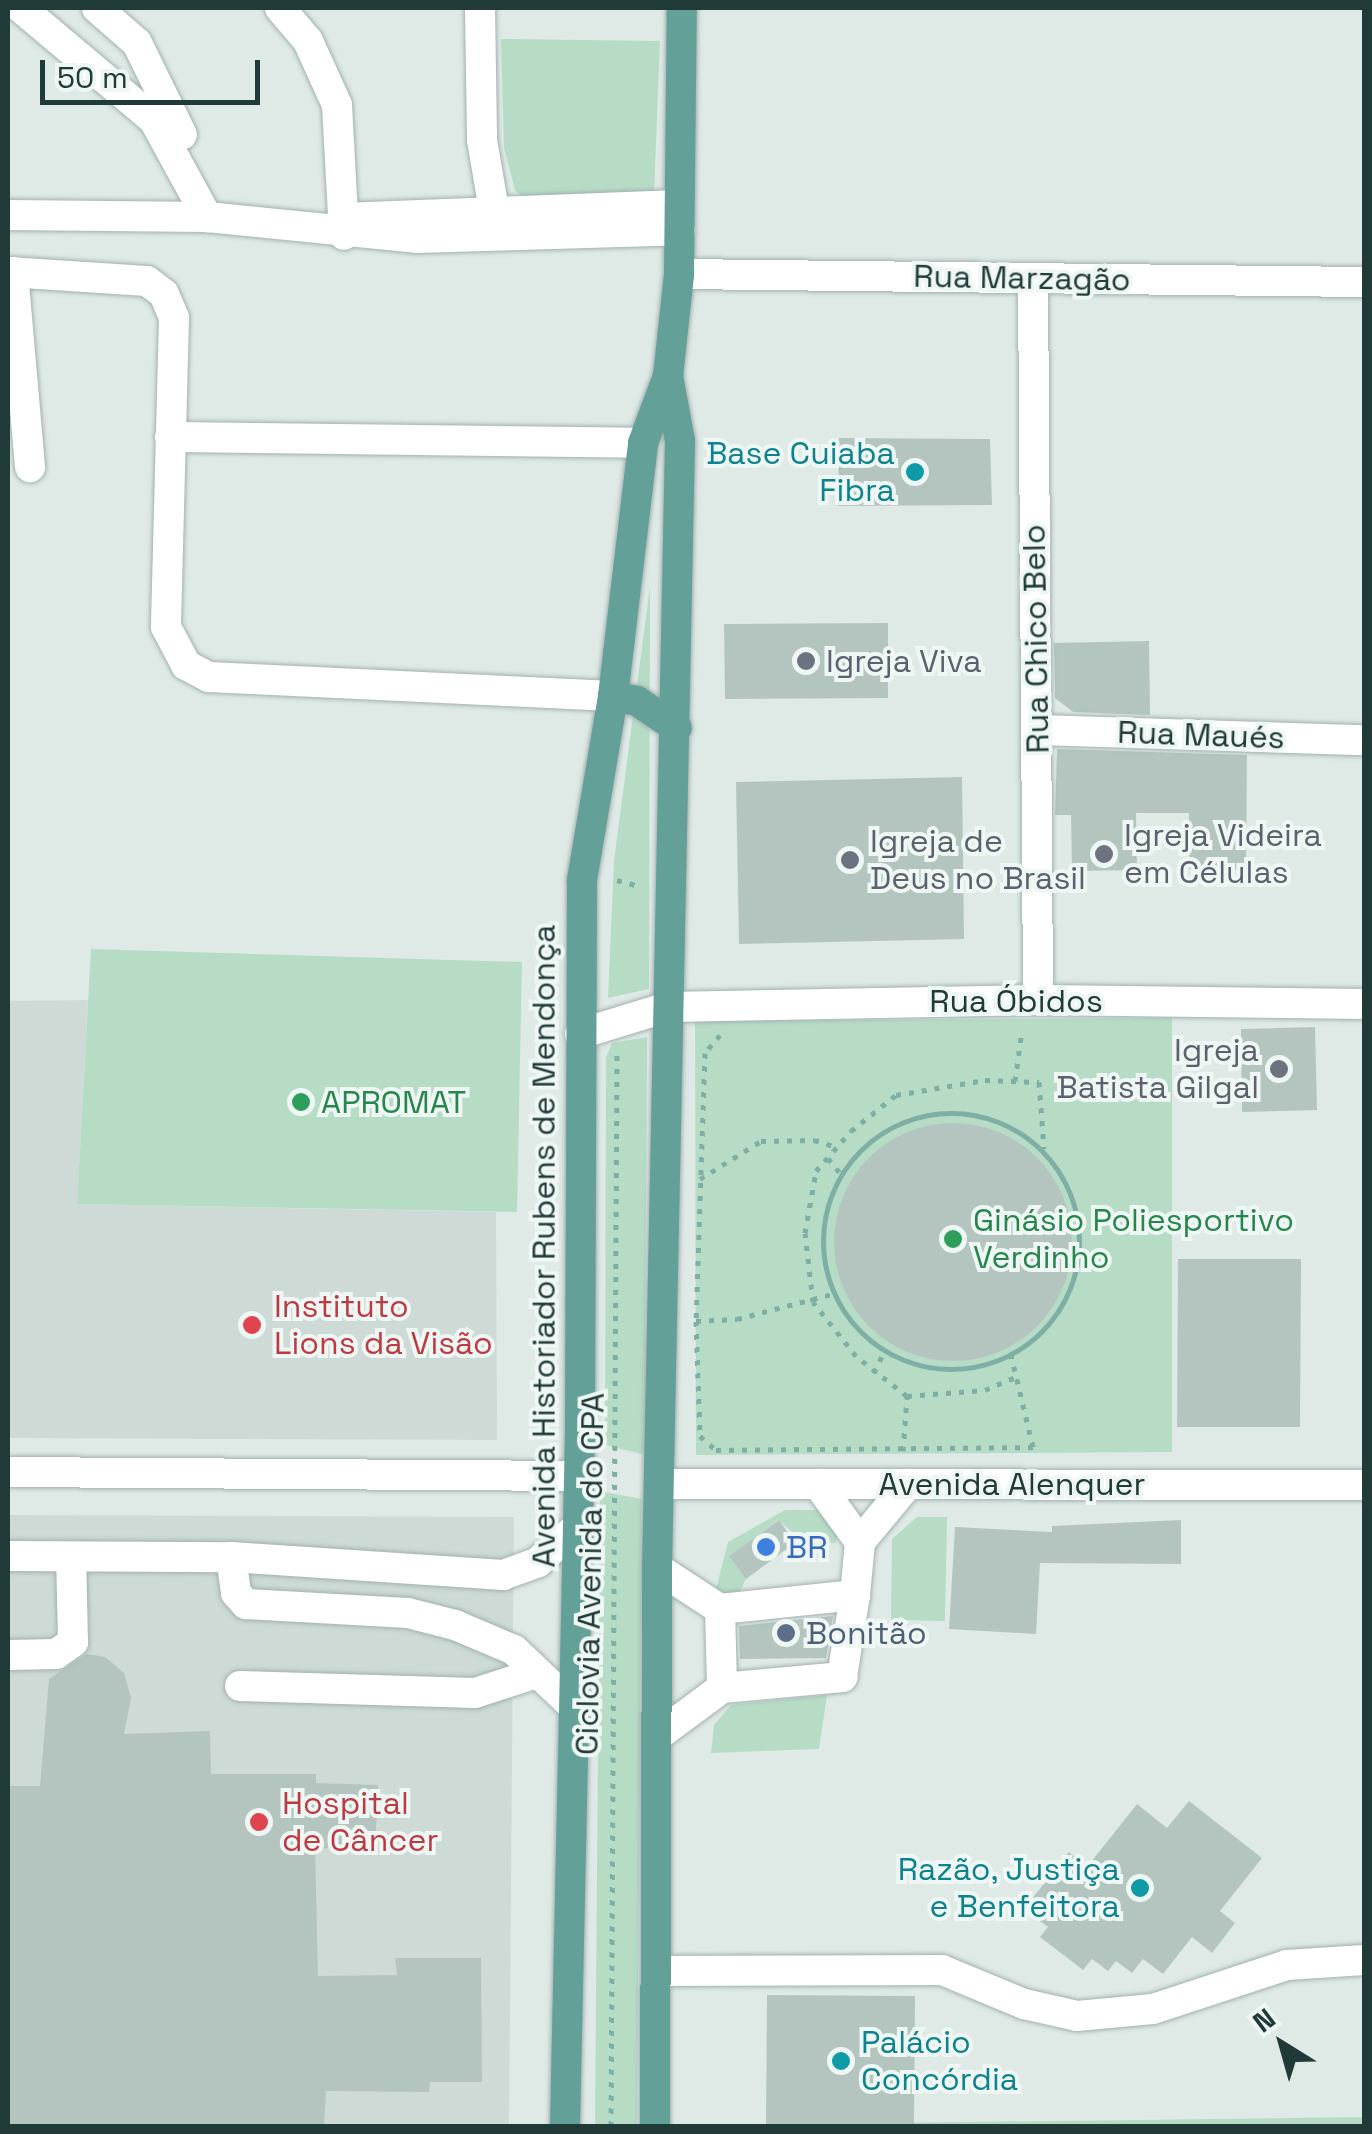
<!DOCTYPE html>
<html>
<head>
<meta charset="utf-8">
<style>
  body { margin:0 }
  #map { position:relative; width:1372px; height:2134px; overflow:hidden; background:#dfeae7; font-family:"Space Grotesk",sans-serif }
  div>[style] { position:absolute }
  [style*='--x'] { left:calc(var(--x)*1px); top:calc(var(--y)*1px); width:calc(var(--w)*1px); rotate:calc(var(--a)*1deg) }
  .built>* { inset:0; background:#cddad6 }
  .green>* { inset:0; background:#b7dcc6 }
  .building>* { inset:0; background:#b4c5c0 }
  .round { border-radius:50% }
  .path>* { height:5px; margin-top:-2.5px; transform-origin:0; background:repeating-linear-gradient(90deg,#7faea5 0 5px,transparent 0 13px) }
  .path>.ring { margin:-2.5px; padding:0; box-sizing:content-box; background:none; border:5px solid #7faea5; border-radius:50% }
  .roads { filter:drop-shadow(0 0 2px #a2b2af) drop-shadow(0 0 2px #a2b2af) }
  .minor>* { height:30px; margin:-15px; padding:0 15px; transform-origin:15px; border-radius:15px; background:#fff }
  .major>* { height:30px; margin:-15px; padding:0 15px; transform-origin:15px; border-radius:15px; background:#63a098 }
  .dots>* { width:28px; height:28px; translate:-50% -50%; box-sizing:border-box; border:5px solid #eff7f4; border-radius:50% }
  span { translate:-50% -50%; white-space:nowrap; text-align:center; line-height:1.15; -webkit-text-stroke:8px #eff7f4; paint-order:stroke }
  .street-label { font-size:32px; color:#203a37 }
  .culture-label { font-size:32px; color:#0d838f }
  .right { translate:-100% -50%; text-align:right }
  .left { translate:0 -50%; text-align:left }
  .worship-label { font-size:32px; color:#5b616d }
  .leisure-label { font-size:32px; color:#27864d }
  .health-label { font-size:32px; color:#be3a42 }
  .shop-label { font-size:32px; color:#366cbe }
  .service-label { font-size:32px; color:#4e5e75 }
  .frame { position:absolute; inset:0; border:10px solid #203a37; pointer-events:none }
  .north { position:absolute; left:1232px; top:1994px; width:100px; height:100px; -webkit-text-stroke:8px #eff7f4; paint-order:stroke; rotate:323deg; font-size:28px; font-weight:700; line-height:40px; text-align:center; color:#203a37 }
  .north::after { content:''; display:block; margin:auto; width:35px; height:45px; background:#203a37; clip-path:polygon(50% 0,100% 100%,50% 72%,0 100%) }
  .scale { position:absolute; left:40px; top:60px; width:220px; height:45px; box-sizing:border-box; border:5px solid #203a37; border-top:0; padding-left:12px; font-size:30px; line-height:35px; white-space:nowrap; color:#203a37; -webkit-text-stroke:8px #eff7f4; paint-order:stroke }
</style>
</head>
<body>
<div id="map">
  <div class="built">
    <i style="clip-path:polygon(88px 1000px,77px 1204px,496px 1212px,497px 1440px,8px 1438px,8px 1001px)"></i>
    <i style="clip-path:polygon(8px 1515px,514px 1517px,509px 2126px,8px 2126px)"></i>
  </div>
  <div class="green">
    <i style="clip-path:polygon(501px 39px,660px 41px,654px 194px,528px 203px,515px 190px,504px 148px)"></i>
    <i style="clip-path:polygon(650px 586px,649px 989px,608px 998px,614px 861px)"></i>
    <i style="clip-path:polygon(91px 949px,522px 962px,517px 1212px,77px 1204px)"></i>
    <i style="clip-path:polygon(1172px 1018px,1172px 1452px,696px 1455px,695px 1021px)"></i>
    <i style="clip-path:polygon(647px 1037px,645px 1455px,605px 1445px,606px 1057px,612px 1043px)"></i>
    <i style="clip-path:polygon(600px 1491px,642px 1499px,637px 2126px,595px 2126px)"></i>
    <i style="clip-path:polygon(785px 1510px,828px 1510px,837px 1522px,836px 1543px,804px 1542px,778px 1520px,730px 1556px,746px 1579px,738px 1595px,715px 1593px,728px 1542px)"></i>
    <i style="clip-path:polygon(917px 1517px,947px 1517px,945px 1621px,891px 1620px,892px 1539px)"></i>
    <i style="clip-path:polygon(827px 1695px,819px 1749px,711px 1753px,714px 1725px,731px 1705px)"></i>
    <i style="clip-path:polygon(1364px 2117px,1364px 2126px,731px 2126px,731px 2125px)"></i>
  </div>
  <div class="building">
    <i style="clip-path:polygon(839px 438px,990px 439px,992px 505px,838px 506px)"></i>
    <i style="clip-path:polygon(888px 623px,888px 698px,725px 699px,724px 624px)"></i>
    <i style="clip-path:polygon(1149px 641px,1150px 715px,1073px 712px,1055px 698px,1054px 643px)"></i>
    <i style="clip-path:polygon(1057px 749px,1247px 755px,1246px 870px,1189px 869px,1189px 813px,1136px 813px,1137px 870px,1072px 871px,1071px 815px,1055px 815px)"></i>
    <i style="clip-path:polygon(962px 777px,964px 939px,739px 944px,736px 782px)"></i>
    <i style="clip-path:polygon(1315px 1027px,1317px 1110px,1242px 1112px,1241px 1029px)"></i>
    <i class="round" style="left:834px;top:1123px;width:238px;height:238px"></i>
    <i style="clip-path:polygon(1178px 1259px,1301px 1259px,1300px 1427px,1177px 1427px)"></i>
    <i style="clip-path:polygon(779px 1520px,795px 1543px,746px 1579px,729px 1556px)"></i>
    <i style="clip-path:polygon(1181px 1520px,1181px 1564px,1040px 1563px,1036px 1634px,949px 1629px,955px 1527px,1052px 1532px,1052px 1526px)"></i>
    <i style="clip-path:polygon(833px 1616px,826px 1658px,740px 1659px,739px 1626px)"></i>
    <i style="clip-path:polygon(87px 1654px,105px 1657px,124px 1673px,131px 1698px,124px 1734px,210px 1731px,211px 1774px,316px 1774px,316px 1783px,378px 1785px,375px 1849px,315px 1848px,318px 1976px,397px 1975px,395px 1958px,481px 1958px,482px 2082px,430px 2082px,429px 2092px,326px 2091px,324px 2126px,8px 2126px,8px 1786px,40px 1786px,49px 1679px)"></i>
    <i style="clip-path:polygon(1189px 1801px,1262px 1858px,1220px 1911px,1235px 1923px,1212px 1953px,1192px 1937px,1163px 1974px,1143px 1959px,1132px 1973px,1116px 1961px,1108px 1971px,1092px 1959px,1083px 1970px,1040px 1937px,1048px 1927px,1024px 1909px,1069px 1852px,1087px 1867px,1137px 1804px,1167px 1828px)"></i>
    <i style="clip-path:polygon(767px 1995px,915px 1996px,914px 2126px,766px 2126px)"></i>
  </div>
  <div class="path">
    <i style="--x:617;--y:880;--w:24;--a:15"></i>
    <i style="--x:720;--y:1035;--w:23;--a:130"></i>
    <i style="--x:705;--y:1053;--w:268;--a:91.9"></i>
    <i style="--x:696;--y:1321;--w:115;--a:88"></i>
    <i style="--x:700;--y:1436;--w:21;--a:41"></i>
    <i style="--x:716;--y:1450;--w:317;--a:-0.5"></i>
    <i style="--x:1033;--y:1447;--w:95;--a:-103.4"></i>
    <i style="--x:1015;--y:1081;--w:51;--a:-82.2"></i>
    <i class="ring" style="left:823px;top:1113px;width:251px;height:251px"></i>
    <i style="--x:828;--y:1158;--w:21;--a:51"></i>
    <i style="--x:700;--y:1179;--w:72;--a:-31.9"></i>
    <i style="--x:761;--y:1141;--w:53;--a:-1.1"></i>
    <i style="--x:814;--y:1140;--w:24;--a:17"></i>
    <i style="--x:696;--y:1321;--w:41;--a:-2.8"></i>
    <i style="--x:737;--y:1319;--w:98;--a:-14.7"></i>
    <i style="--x:874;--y:1373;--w:21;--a:-65"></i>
    <i style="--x:907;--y:1396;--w:78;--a:-4.4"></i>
    <i style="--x:985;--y:1390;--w:38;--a:-23"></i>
    <i style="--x:903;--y:1451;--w:55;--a:-85.8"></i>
    <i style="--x:907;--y:1396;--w:65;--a:-141.9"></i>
    <i style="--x:856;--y:1356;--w:69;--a:-128.5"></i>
    <i style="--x:813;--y:1302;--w:69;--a:-96.6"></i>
    <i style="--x:805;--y:1233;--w:63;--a:-79.9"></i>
    <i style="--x:816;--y:1171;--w:53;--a:-48.8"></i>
    <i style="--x:851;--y:1131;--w:58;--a:-38.7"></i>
    <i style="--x:896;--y:1095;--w:90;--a:-9.6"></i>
    <i style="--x:985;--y:1080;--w:54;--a:2.1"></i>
    <i style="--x:1039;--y:1082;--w:67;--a:85.7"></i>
    <i style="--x:611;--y:2126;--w:1076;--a:-89.68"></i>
  </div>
  <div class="roads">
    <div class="minor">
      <i style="--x:21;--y:8;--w:174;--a:40.1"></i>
      <i style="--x:154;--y:120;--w:111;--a:61.3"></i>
      <i style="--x:97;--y:8;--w:53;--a:41.2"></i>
      <i style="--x:137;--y:43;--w:102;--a:63.9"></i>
      <i style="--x:280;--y:8;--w:43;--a:49.7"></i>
      <i style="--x:308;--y:41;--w:70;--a:65.6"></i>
      <i style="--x:337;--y:105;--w:130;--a:86.9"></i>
      <i style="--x:480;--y:8;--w:132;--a:89.1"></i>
      <i style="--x:482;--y:140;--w:89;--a:80.3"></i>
      <i style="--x:8;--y:215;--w:199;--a:0.6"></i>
      <i style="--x:207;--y:217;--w:210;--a:5.7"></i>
      <i style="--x:416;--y:238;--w:264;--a:-1.7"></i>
      <i style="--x:342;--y:218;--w:337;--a:-2.2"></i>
      <i style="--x:8;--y:272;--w:139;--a:3.7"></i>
      <i style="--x:147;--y:281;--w:21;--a:37"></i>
      <i style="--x:164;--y:294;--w:26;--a:67"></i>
      <i style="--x:174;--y:318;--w:309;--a:91.5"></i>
      <i style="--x:166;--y:627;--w:43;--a:62.2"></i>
      <i style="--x:186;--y:665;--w:26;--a:28"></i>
      <i style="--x:209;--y:677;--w:404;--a:2.7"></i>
      <i style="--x:13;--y:272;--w:196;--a:85"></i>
      <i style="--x:679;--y:274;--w:685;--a:0.67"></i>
      <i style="--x:1033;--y:278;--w:722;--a:89.6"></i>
      <i style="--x:170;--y:437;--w:473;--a:0.7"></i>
      <i style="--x:1038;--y:730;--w:326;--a:1.8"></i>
      <i style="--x:580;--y:1034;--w:92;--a:-17.1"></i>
      <i style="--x:668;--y:1007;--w:370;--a:-1.1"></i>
      <i style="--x:1038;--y:1000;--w:326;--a:0.7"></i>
      <i style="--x:8;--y:1472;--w:568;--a:0.4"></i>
      <i style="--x:660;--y:1484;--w:704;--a:0.08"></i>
      <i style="--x:818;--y:1484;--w:72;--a:54.1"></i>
      <i style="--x:8;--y:1556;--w:223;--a:0.3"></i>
      <i style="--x:231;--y:1557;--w:273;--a:3.8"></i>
      <i style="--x:503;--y:1575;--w:37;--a:-20"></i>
      <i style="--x:538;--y:1562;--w:52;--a:-41.9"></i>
      <i style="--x:231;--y:1557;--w:36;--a:82"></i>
      <i style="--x:236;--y:1593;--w:15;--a:48"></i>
      <i style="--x:246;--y:1604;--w:162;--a:3.2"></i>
      <i style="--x:408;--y:1613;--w:49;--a:14.3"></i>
      <i style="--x:455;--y:1625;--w:64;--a:23"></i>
      <i style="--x:514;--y:1650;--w:83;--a:43.5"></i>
      <i style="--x:657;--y:1568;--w:75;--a:33.1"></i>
      <i style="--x:720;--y:1609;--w:136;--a:-5.9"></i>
      <i style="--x:855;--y:1595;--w:53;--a:-84.6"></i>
      <i style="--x:860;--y:1542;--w:75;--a:-50.4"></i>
      <i style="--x:720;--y:1609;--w:79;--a:88.5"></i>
      <i style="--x:8;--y:1655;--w:48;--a:-1.2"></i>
      <i style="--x:56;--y:1654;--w:21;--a:-35"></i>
      <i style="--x:73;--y:1642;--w:85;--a:-91.3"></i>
      <i style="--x:240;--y:1686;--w:235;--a:1.7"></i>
      <i style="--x:475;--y:1693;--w:65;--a:-17.9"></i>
      <i style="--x:660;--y:1734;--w:77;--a:-36.6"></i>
      <i style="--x:722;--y:1688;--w:121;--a:-5.2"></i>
      <i style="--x:842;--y:1677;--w:83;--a:-81"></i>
      <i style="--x:657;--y:1971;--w:285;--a:-0.2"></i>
      <i style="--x:942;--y:1970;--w:89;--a:22.5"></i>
      <i style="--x:1024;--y:2004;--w:54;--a:12.8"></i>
      <i style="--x:1077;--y:2016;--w:76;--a:-5.3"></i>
      <i style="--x:1153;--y:2009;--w:141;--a:-18.2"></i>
      <i style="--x:1287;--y:1965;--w:77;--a:-3.7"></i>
    </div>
    <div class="major">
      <i style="--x:613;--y:696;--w:25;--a:12"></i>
      <i style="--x:637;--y:701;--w:48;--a:34"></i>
      <i style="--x:565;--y:2126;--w:692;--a:-88.76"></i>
      <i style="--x:580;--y:1434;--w:554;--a:-89.79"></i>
      <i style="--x:582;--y:880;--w:187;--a:-80.4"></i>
      <i style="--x:613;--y:696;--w:255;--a:-83.2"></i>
      <i style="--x:643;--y:443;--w:72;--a:-69.5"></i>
      <i style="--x:668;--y:376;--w:103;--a:-83.8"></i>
      <i style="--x:679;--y:274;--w:266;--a:-89.4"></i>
      <i style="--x:655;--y:2126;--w:558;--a:-89.79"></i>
      <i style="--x:657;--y:1568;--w:1127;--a:-88.83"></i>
      <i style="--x:680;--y:441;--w:66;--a:-100.5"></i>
    </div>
  </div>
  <div class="dots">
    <i style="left:915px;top:472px;background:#0f9aa8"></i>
    <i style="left:806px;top:661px;background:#6b7280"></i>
    <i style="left:1104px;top:854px;background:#6b7280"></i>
    <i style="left:850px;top:860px;background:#6b7280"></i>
    <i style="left:1279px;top:1069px;background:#6b7280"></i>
    <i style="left:301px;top:1102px;background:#2e9e5b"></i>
    <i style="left:953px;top:1239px;background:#2e9e5b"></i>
    <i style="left:252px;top:1325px;background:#e0444e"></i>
    <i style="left:766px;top:1547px;background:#3f7fe0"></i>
    <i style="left:786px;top:1633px;background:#5c6f8a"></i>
    <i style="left:259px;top:1822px;background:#e0444e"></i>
    <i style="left:1140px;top:1888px;background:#0f9aa8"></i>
    <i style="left:841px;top:2061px;background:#0f9aa8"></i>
  </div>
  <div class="street-label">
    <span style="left:1022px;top:278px;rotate:1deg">Rua Marzagão</span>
    <span style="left:1036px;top:639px;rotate:-91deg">Rua Chico Belo</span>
    <span style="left:1201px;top:735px;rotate:2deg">Rua Maués</span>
    <span style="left:1016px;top:1001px">Rua Óbidos</span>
    <span style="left:544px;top:1246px;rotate:-90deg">Avenida Historiador Rubens de Mendonça</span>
    <span style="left:1012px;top:1484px">Avenida Alenquer</span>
    <span style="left:590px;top:1574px;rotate:-89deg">Ciclovia Avenida do CPA</span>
  </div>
  <div class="culture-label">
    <span class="right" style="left:895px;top:472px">Base Cuiaba<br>Fibra</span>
    <span class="right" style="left:1120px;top:1888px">Razão, Justiça<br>e Benfeitora</span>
    <span class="left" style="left:861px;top:2061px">Palácio<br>Concórdia</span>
  </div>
  <div class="worship-label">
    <span class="left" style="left:826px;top:661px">Igreja Viva</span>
    <span class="left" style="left:1124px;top:854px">Igreja Videira<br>em Células</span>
    <span class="left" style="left:870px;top:860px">Igreja de<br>Deus no Brasil</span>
    <span class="right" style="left:1259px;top:1069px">Igreja<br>Batista Gilgal</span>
  </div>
  <div class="leisure-label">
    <span class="left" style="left:321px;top:1102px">APROMAT</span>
    <span class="left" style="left:973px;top:1239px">Ginásio Poliesportivo<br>Verdinho</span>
  </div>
  <div class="health-label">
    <span class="left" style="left:274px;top:1325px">Instituto<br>Lions da Visão</span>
    <span class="left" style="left:282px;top:1822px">Hospital<br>de Câncer</span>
  </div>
  <div class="shop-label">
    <span class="left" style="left:786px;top:1547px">BR</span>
  </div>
  <div class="service-label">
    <span class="left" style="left:806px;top:1633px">Bonitão</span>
  </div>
  <div class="frame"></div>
  <div class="north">N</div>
  <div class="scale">50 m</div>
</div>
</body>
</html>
